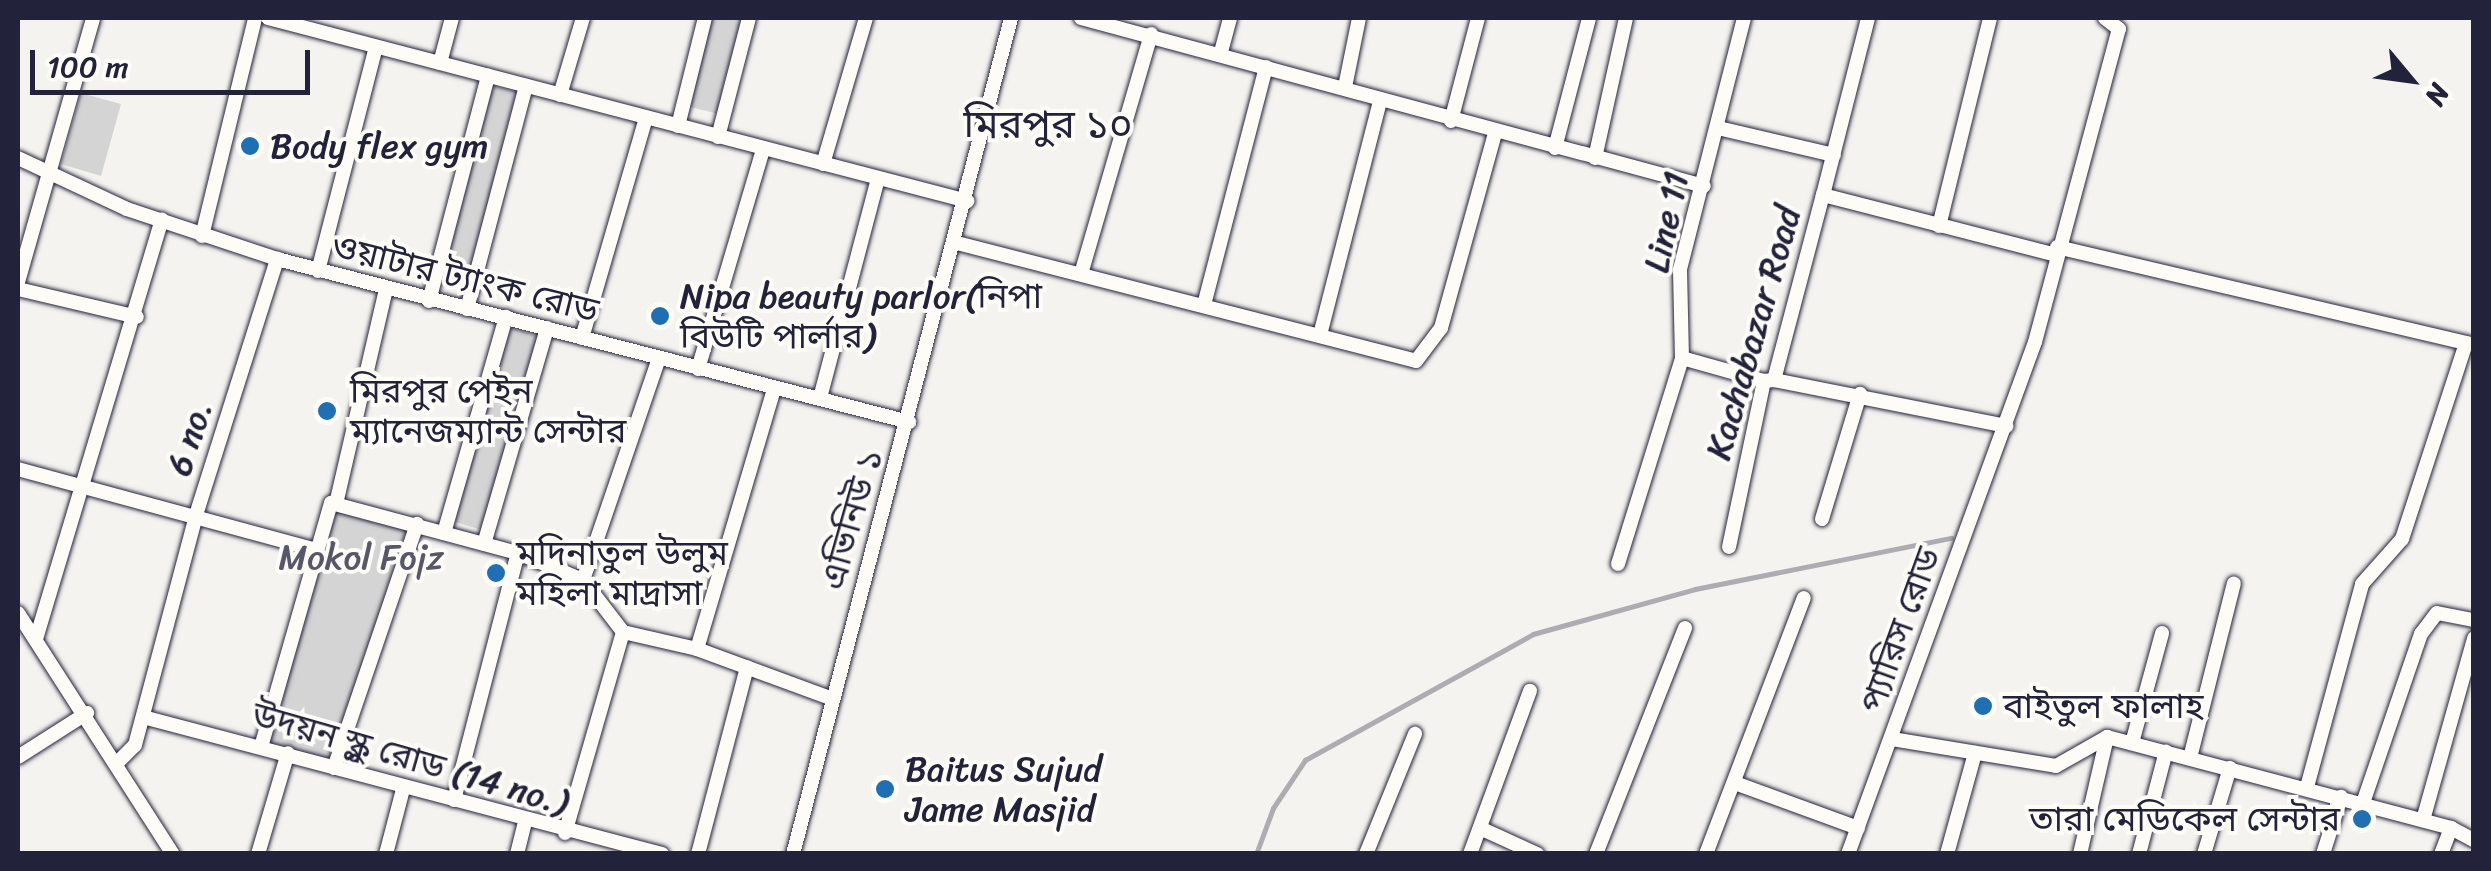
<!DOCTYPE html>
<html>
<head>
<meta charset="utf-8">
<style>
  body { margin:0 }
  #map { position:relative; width:2491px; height:871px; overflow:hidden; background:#f4f3ef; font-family:Sriracha,"Noto Sans Bengali",sans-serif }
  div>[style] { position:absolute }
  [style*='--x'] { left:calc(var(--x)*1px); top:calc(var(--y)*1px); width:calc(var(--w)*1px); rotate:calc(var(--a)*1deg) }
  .green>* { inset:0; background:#d5d4d5 }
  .stream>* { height:5px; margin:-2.5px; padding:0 2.5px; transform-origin:2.5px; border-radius:2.5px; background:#acacb2 }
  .roads { filter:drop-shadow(0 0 2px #22223b) drop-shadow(0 0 2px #22223b) }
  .street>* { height:14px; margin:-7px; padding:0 7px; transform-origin:7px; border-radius:7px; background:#fdfcf7 }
  .dots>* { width:28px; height:28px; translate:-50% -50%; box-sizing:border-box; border:5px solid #fdfcf7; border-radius:50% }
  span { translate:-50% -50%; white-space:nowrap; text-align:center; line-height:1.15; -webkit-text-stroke:8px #fdfcf7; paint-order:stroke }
  .poi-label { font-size:35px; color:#22223b }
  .left { translate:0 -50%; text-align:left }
  .right { translate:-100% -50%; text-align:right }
  .street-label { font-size:35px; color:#22223b }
  .park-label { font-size:35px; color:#585769 }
  .quarter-label { font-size:40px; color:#22223b }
  .frame { position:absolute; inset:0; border:20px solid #22223b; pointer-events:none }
  .north { position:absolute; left:2361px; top:30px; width:100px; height:100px; -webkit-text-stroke:8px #fdfcf7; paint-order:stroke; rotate:119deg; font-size:28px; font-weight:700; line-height:40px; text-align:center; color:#22223b }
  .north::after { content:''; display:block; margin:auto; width:35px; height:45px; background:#22223b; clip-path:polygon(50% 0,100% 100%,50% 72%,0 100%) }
  .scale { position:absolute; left:30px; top:50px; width:280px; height:45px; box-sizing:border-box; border:5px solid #22223b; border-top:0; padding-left:12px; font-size:30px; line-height:35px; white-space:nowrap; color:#22223b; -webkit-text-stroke:8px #fdfcf7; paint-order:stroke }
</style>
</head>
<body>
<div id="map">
  <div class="green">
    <i style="clip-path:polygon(709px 18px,743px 18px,719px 114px,686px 106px)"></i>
    <i style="clip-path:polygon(489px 85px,519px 92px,469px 286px,439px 278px)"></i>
    <i style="clip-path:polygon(81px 93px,121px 104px,101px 176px,61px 164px)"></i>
    <i style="clip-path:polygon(508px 327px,541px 337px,485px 531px,452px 521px)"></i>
    <i style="clip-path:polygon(335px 510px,411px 527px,327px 772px,265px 756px)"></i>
  </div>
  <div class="stream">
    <i style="--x:1256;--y:854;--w:49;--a:-69.7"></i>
    <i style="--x:1273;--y:808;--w:58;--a:-56.3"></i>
    <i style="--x:1305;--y:760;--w:260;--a:-28.9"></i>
    <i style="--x:1533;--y:634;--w:168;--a:-15.5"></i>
    <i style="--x:1695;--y:589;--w:261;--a:-11.3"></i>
  </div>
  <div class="roads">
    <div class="street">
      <i style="--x:268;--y:18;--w:723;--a:14.67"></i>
      <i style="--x:1081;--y:18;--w:645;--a:15.09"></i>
      <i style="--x:1744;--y:18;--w:260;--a:104.3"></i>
      <i style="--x:1680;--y:270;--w:88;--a:88.7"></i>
      <i style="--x:1682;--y:358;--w:85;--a:15.7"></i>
      <i style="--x:1221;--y:52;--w:35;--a:-75"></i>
      <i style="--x:440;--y:63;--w:47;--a:-75.1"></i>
      <i style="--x:1345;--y:87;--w:70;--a:-78.5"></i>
      <i style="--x:560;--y:95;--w:80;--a:-73.4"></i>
      <i style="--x:1451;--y:121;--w:106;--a:-75.3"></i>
      <i style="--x:678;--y:126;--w:111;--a:-76"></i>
      <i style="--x:1718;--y:128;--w:119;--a:13.1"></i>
      <i style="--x:718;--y:137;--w:123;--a:-75.4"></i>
      <i style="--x:1555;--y:148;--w:134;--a:-75.3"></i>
      <i style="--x:18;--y:158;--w:120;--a:25.1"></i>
      <i style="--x:127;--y:209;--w:158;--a:18.4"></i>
      <i style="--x:277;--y:259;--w:653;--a:14.46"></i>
      <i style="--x:1595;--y:158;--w:143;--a:-77.5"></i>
      <i style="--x:823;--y:164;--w:152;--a:-73.6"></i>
      <i style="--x:1823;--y:195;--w:183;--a:-75.7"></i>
      <i style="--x:1939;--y:226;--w:214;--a:-76.2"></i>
      <i style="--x:202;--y:236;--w:224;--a:-76.3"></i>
      <i style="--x:957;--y:243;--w:474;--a:14.4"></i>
      <i style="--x:1416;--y:361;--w:41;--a:-52.9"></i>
      <i style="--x:1441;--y:328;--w:202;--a:-74.5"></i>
      <i style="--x:2057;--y:247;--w:428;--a:13.2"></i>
      <i style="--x:318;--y:271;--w:231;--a:-75.5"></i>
      <i style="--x:1081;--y:274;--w:250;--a:-73.7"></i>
      <i style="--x:18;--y:282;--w:274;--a:-74.1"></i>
      <i style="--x:18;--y:289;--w:122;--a:13.2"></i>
      <i style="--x:429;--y:301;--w:233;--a:-75.3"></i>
      <i style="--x:1204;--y:305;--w:246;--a:-75.4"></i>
      <i style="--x:467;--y:309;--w:231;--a:-75.2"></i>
      <i style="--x:1320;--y:335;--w:241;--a:-75.6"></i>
      <i style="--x:582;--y:338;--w:229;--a:-73.8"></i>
      <i style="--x:698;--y:369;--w:229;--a:-73.5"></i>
      <i style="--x:1774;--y:380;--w:237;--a:11.2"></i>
      <i style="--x:820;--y:398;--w:227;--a:-75.2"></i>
      <i style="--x:18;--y:469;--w:309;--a:15.2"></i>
      <i style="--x:336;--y:504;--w:221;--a:-76.9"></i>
      <i style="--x:1822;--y:519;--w:131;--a:-73.1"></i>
      <i style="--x:444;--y:533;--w:225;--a:-74"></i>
      <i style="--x:484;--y:544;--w:225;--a:-73.7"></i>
      <i style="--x:1729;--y:547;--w:170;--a:-78.1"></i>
      <i style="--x:1764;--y:381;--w:10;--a:-6"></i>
      <i style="--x:1774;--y:380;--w:191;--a:-75.2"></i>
      <i style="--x:1823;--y:195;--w:241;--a:14.4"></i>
      <i style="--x:1618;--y:564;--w:216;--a:-72.7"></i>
      <i style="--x:583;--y:580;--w:235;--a:-71.1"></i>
      <i style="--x:18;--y:613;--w:287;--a:57.3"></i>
      <i style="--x:36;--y:639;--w:438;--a:-73.3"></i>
      <i style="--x:697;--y:649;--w:271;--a:-73.5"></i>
      <i style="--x:143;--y:717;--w:537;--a:14.79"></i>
      <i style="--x:2107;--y:737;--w:356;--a:14.8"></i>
      <i style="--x:2451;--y:828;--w:26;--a:28"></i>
      <i style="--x:1892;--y:739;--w:166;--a:9.3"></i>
      <i style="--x:2056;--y:766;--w:59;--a:-29.6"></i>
      <i style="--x:2132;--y:743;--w:114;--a:-74.7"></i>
      <i style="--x:261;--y:747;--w:254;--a:-74"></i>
      <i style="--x:331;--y:503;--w:194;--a:15"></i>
      <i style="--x:518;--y:553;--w:70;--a:22.6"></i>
      <i style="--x:583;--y:580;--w:66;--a:52.4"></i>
      <i style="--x:623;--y:632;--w:76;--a:12.9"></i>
      <i style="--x:697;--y:649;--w:145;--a:20.2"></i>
      <i style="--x:18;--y:757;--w:82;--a:-32.5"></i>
      <i style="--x:2190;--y:758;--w:180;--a:-75.9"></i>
      <i style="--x:117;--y:763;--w:25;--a:-45"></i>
      <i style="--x:135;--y:745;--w:238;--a:-75.1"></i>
      <i style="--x:196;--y:515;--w:269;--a:-72.4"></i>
      <i style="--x:334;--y:768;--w:258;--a:-71.2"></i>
      <i style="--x:1735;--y:783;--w:131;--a:20.1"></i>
      <i style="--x:2307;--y:787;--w:210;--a:-74.8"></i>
      <i style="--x:2362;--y:584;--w:60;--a:-48.4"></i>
      <i style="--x:2402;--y:539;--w:206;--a:-71.9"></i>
      <i style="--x:454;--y:800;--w:255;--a:-75.5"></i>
      <i style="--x:2363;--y:803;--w:179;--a:-71.1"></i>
      <i style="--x:2421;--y:634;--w:26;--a:-53"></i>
      <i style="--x:2437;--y:613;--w:38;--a:11"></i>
      <i style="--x:2423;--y:820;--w:189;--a:-74.3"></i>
      <i style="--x:1480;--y:828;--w:63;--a:24.5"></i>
      <i style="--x:565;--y:833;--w:209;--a:-73.9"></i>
      <i style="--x:258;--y:854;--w:105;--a:-73.5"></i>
      <i style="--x:386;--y:854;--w:67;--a:-75.3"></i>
      <i style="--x:517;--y:854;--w:33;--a:-76"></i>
      <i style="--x:698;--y:854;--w:193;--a:-75.3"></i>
      <i style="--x:793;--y:854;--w:864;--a:-75.38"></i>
      <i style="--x:1366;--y:854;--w:130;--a:-67.8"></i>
      <i style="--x:1470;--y:854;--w:174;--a:-69.8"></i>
      <i style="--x:1596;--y:854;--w:243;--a:-68.5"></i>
      <i style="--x:1706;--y:854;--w:274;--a:-69.1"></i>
      <i style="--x:1848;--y:854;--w:545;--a:-69.94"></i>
      <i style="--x:2035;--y:342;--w:324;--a:-75"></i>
      <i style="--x:2119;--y:29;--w:18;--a:-142"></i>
      <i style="--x:1947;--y:854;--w:105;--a:-74.5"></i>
      <i style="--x:2080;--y:854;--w:120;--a:-77"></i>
      <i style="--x:2139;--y:854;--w:106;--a:-75.3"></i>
      <i style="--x:2204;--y:854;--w:90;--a:-73.2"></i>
      <i style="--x:2323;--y:854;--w:60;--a:-72.5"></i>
      <i style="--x:2441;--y:854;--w:28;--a:-69"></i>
    </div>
  </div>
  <div class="dots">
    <i style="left:250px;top:146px;background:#1f6fb2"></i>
    <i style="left:660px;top:316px;background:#1f6fb2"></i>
    <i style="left:327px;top:411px;background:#1f6fb2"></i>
    <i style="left:496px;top:573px;background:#1f6fb2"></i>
    <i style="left:1983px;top:706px;background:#1f6fb2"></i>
    <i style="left:885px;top:789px;background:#1f6fb2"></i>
    <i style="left:2362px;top:819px;background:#1f6fb2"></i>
  </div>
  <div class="poi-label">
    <span class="left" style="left:270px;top:146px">Body flex gym</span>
    <span class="left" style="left:680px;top:316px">Nipa beauty parlor(নিপা<br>বিউটি পার্লার)</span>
    <span class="left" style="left:350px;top:411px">মিরপুর পেইন<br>ম্যানেজম্যান্ট সেন্টার</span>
    <span class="left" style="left:516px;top:573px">মদিনাতুল উলুম<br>মহিলা মাদ্রাসা</span>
    <span class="left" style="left:2003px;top:706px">বাইতুল ফালাহ</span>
    <span class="left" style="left:905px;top:789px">Baitus Sujud<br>Jame Masjid</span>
    <span class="right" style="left:2340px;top:819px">তারা মেডিকেল সেন্টার</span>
  </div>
  <div class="street-label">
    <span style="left:1666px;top:222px;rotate:-78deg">Line 11</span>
    <span style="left:465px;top:278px;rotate:14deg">ওয়াটার ট্যাংক রোড</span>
    <span style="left:1753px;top:333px;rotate:-74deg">Kachabazar Road</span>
    <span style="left:189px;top:438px;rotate:-72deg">6 no.</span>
    <span style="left:851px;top:519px;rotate:-74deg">এভিনিউ ১</span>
    <span style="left:1900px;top:630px;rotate:-70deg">প্যারিস রোড</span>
    <span style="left:410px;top:758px;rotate:16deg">উদয়ন স্কুল রোড (14 no.)</span>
  </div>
  <div class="park-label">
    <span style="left:361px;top:557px">Mokol Fojz</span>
  </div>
  <div class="quarter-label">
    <span style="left:1048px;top:125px">মিরপুর ১০</span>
  </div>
  <div class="frame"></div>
  <div class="north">N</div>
  <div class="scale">100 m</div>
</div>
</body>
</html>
